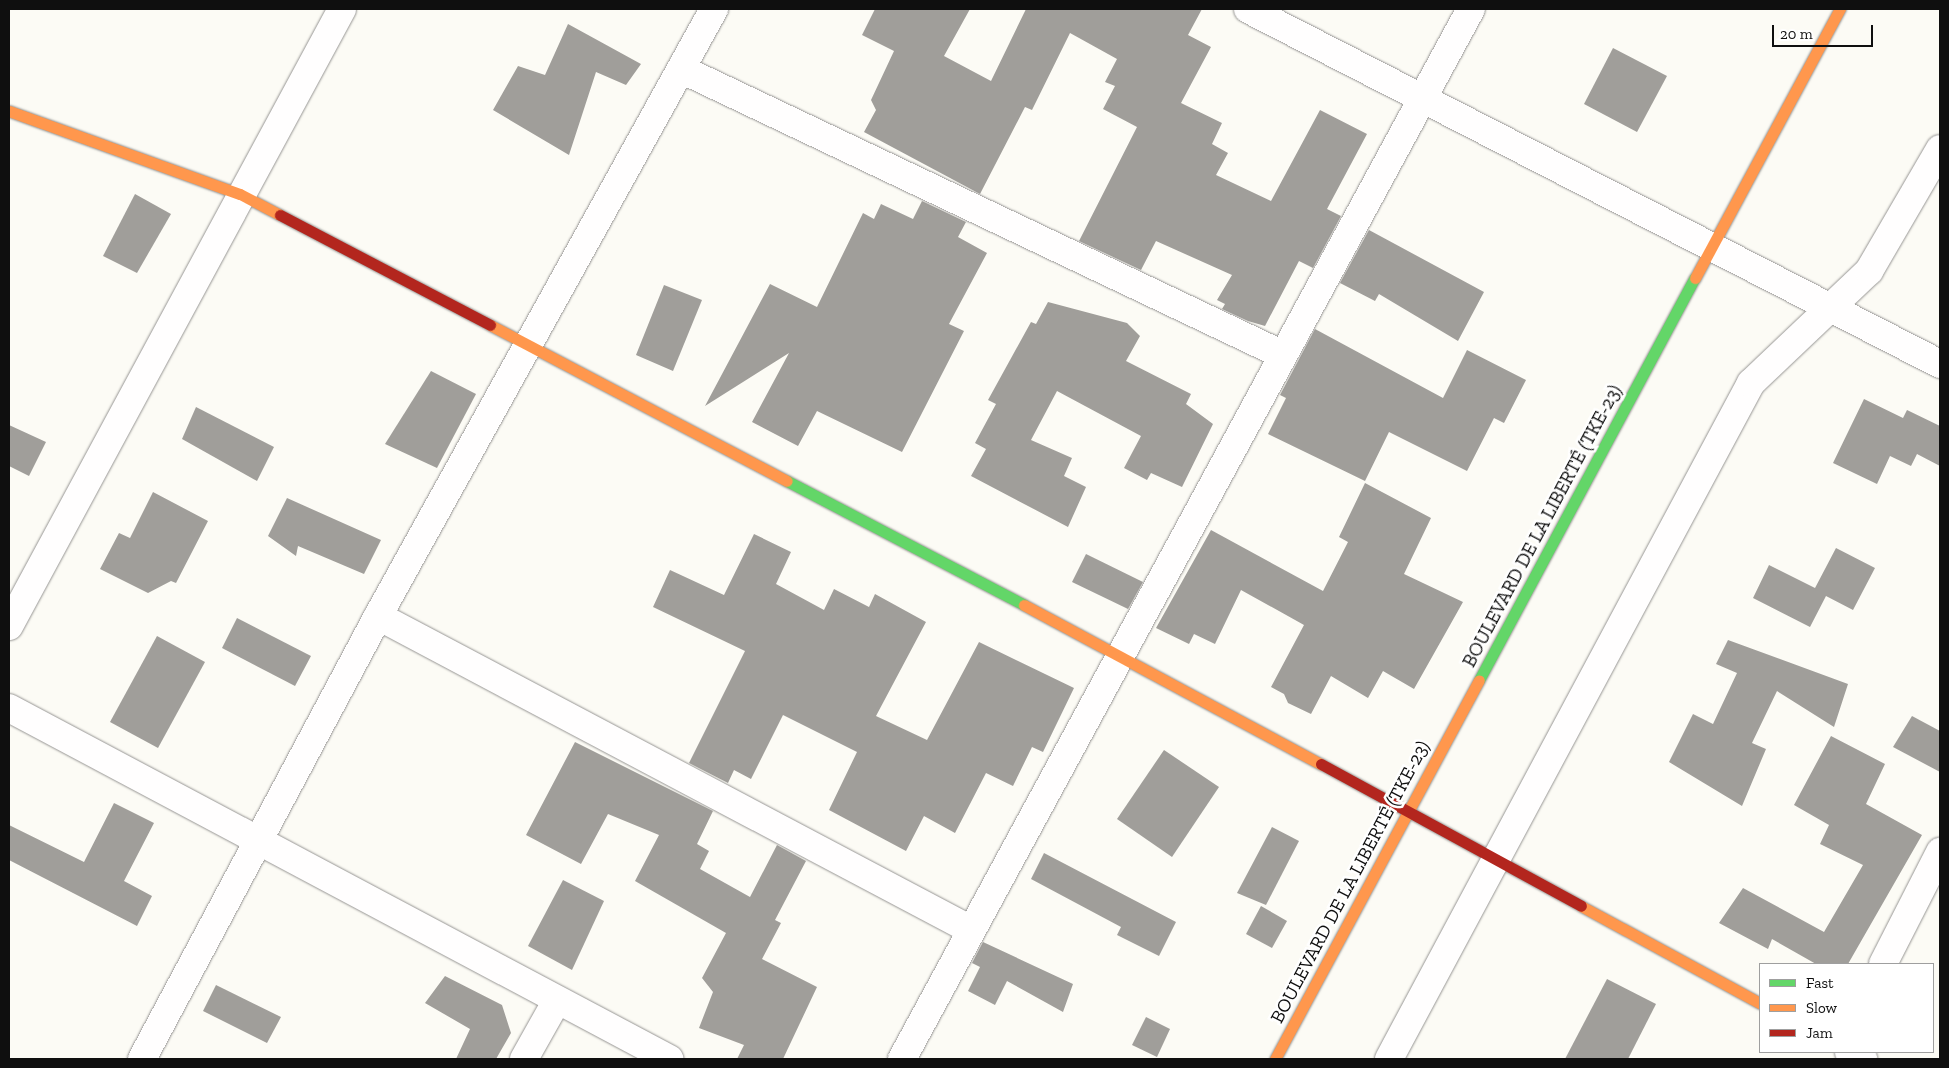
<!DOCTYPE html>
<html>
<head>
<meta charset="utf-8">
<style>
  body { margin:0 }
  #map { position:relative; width:1949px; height:1068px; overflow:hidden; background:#fcfbf5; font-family:"Zilla Slab",serif }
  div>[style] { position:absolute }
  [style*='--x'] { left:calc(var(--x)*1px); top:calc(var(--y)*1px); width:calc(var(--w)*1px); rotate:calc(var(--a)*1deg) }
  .building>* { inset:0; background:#a09e9a }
  .roads { filter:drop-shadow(0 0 1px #969593) drop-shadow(0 0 1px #969593) }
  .street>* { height:28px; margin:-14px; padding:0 14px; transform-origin:14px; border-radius:14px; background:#fffefe }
  .fast>* { height:11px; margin:-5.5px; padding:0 5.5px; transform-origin:5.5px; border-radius:5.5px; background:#63d668 }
  .slow>* { height:11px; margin:-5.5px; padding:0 5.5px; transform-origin:5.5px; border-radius:5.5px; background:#ff974d }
  .jam>* { height:11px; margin:-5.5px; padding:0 5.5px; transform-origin:5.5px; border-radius:5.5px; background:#b3261e }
  span { translate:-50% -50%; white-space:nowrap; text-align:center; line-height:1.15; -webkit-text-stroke:5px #fff; paint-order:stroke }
  .street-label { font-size:19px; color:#0f0f0f }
  .frame { position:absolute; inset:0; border:10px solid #0f0f0f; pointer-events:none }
  .legend { position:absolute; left:1759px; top:963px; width:175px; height:90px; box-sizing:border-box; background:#fff; border:1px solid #9f9f9f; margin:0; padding:6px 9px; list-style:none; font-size:15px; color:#0f0f0f }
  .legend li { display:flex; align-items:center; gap:10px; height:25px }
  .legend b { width:25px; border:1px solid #9f9f9f }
  .scale { position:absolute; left:1772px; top:25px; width:101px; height:22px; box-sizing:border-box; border:2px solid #0f0f0f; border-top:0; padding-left:6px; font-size:15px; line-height:18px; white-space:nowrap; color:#0f0f0f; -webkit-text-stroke:4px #fff; paint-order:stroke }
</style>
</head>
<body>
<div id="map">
  <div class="building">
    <i style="clip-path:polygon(875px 9px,970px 9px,944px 56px,991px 81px,1026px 9px,1202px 9px,1188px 35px,1211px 47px,1181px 103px,1222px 123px,1212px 144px,1228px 153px,1216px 175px,1271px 201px,1320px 110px,1367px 134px,1327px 209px,1341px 216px,1313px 268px,1299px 261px,1265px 326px,1248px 321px,1222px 309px,1225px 304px,1217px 300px,1232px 275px,1156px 241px,1141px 270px,1079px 241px,1137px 127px,1103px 109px,1115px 86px,1105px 82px,1117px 59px,1070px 33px,1032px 110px,1025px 107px,980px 194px,864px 132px,876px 110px,871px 100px,894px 51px,862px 35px)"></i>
    <i style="clip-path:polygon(568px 24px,641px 64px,626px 85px,596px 72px,569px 155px,493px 110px,518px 66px,545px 75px)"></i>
    <i style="clip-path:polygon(1613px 48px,1667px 76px,1637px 132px,1584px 104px)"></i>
    <i style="clip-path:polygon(135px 194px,171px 214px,137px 273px,103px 256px)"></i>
    <i style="clip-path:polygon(922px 201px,966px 222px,958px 237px,987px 253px,949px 324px,964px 331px,902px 452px,817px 411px,798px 446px,752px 422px,789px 353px,705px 406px,770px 284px,817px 307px,863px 213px,874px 219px,881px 204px,913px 219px)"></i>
    <i style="clip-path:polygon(1369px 230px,1484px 292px,1458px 341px,1379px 294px,1375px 301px,1340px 283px)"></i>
    <i style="clip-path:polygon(664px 285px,702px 300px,673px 371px,636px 355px)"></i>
    <i style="clip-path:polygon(1048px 302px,1127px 323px,1140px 336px,1126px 361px,1191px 394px,1186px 404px,1213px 424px,1182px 487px,1151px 473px,1147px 480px,1124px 468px,1141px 436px,1057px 391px,1031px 440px,1072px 458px,1064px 476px,1086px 487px,1068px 527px,971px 476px,986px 449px,975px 443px,996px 404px,988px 400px,1031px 322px,1036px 324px)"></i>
    <i style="clip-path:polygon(1315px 329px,1443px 398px,1467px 350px,1526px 380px,1504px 423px,1494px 418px,1467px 471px,1389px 432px,1365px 481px,1268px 434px,1286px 398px,1280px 395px)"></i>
    <i style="clip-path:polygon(431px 371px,476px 394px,437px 468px,385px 444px)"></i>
    <i style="clip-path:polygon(1864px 399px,1903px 418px,1907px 410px,1940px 426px,1940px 466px,1917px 454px,1911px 466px,1890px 456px,1877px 484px,1833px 463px)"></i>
    <i style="clip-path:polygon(196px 407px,274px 447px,257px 481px,182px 439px)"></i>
    <i style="clip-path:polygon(9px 425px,46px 442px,29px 476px,9px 466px)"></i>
    <i style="clip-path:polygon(1365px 483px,1431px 518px,1404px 574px,1463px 602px,1414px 689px,1383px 671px,1368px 698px,1331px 676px,1311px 714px,1288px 703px,1284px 694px,1271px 687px,1304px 625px,1241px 590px,1215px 644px,1194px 634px,1189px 644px,1156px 628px,1211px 530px,1323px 591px,1348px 542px,1339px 537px)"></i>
    <i style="clip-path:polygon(153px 492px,208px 521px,176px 583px,171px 581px,148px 593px,100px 569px,119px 533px,130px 538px)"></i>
    <i style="clip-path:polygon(287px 498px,381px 540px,364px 574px,298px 546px,296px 556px,268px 536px)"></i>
    <i style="clip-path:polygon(754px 534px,791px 552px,776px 584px,824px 610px,834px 589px,869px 607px,875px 594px,926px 622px,876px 716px,927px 740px,979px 642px,1074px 688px,1043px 752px,1032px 747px,1013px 786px,986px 773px,955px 833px,924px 816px,906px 851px,829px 810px,857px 752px,783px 715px,751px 779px,734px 770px,728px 783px,689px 763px,745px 651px,653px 607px,670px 570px,724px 595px)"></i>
    <i style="clip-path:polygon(1836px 548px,1875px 568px,1853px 610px,1826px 596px,1810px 627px,1753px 598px,1769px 565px,1815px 588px)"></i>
    <i style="clip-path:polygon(1086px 554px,1143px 582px,1128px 609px,1072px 582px)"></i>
    <i style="clip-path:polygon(237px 618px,311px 656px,295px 686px,222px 648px)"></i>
    <i style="clip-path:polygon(157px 636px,205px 662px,158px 748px,110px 722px)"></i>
    <i style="clip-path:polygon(1728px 640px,1848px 684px,1834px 727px,1777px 691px,1752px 743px,1766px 749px,1742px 806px,1669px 762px,1693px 714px,1713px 724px,1737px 673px,1716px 664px)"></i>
    <i style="clip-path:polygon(1912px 716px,1940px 731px,1940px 772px,1893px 747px)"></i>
    <i style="clip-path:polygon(1831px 736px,1885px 764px,1866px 804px,1922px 835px,1848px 964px,1816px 964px,1772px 939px,1768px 949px,1719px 923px,1743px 888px,1824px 932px,1863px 865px,1820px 844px,1829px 825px,1794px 805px)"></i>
    <i style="clip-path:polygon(575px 742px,713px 811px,697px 844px,709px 851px,700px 869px,750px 897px,777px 845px,806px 861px,775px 920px,781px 923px,762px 959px,817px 987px,783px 1059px,737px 1059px,744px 1045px,699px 1028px,713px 992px,702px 978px,726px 933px,635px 881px,659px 835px,608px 814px,581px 864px,526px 835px)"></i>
    <i style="clip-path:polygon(1164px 750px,1219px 787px,1172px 857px,1117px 819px)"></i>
    <i style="clip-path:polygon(114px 803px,154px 823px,124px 881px,152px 896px,137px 926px,9px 860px,9px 825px,84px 862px)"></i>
    <i style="clip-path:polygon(1272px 827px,1299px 841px,1266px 905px,1237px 893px)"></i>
    <i style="clip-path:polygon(1044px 853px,1176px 922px,1159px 956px,1117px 935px,1121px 927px,1031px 879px)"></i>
    <i style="clip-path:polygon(563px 880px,604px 901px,572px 970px,528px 946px)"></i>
    <i style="clip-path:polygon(1261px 906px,1287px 921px,1272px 948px,1246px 934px)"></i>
    <i style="clip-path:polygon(983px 942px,1073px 984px,1063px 1012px,1007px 981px,995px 1005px,968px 991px,980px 967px,972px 963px)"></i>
    <i style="clip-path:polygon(445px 976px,502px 1005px,511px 1033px,496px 1059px,456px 1059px,470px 1029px,425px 1003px)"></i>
    <i style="clip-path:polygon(1607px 979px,1656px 1004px,1628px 1059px,1565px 1059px)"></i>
    <i style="clip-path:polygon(216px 985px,281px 1017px,267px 1043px,203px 1011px)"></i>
    <i style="clip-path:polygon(1146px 1017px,1170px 1029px,1157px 1057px,1132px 1045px)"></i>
  </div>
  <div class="roads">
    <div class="street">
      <i style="--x:1248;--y:9;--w:778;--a:27.16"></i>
      <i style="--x:681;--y:69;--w:666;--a:25.41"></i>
      <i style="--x:378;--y:616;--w:671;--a:27.9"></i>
      <i style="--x:9;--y:626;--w:701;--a:-61.64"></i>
      <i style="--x:9;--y:708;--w:748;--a:28"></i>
      <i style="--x:1883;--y:964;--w:126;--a:-63"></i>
      <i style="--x:1849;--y:1052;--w:16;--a:27"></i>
      <i style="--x:142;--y:1059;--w:502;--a:-61.95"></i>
      <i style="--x:378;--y:616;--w:694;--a:-61.03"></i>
      <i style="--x:524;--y:1059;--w:65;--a:-60.7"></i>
      <i style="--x:902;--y:1059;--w:1194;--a:-61.55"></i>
      <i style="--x:1389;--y:1059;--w:767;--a:-61.83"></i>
      <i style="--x:1751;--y:383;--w:163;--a:-43.5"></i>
      <i style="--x:1869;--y:271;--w:141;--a:-59.8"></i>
    </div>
    <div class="fast">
      <i style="--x:787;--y:481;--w:267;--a:27.6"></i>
      <i style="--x:1479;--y:680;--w:456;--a:-61.8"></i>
    </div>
    <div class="slow">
      <i style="--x:9;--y:111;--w:245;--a:19.8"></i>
      <i style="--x:240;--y:194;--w:45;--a:27.7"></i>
      <i style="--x:1695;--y:278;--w:306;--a:-61.7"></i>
      <i style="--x:490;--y:325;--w:335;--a:27.7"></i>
      <i style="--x:1024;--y:605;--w:337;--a:28.2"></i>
      <i style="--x:1581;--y:906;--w:204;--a:28.5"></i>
      <i style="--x:1275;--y:1059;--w:430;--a:-61.7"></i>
    </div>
    <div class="jam">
      <i style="--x:280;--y:215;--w:237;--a:27.6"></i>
      <i style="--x:1321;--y:764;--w:296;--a:28.6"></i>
    </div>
  </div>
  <div class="street-label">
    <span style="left:1542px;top:526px;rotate:-62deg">BOULEVARD DE LA LIBERTÉ (TKE-23)</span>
    <span style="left:1350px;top:882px;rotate:-62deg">BOULEVARD DE LA LIBERTÉ (TKE-23)</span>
  </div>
  <div class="frame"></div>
  <ul class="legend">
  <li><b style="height:6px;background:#63d668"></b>Fast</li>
  <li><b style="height:6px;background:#ff974d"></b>Slow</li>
  <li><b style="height:6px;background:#b3261e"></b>Jam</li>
  </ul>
  <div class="scale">20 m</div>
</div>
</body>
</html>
